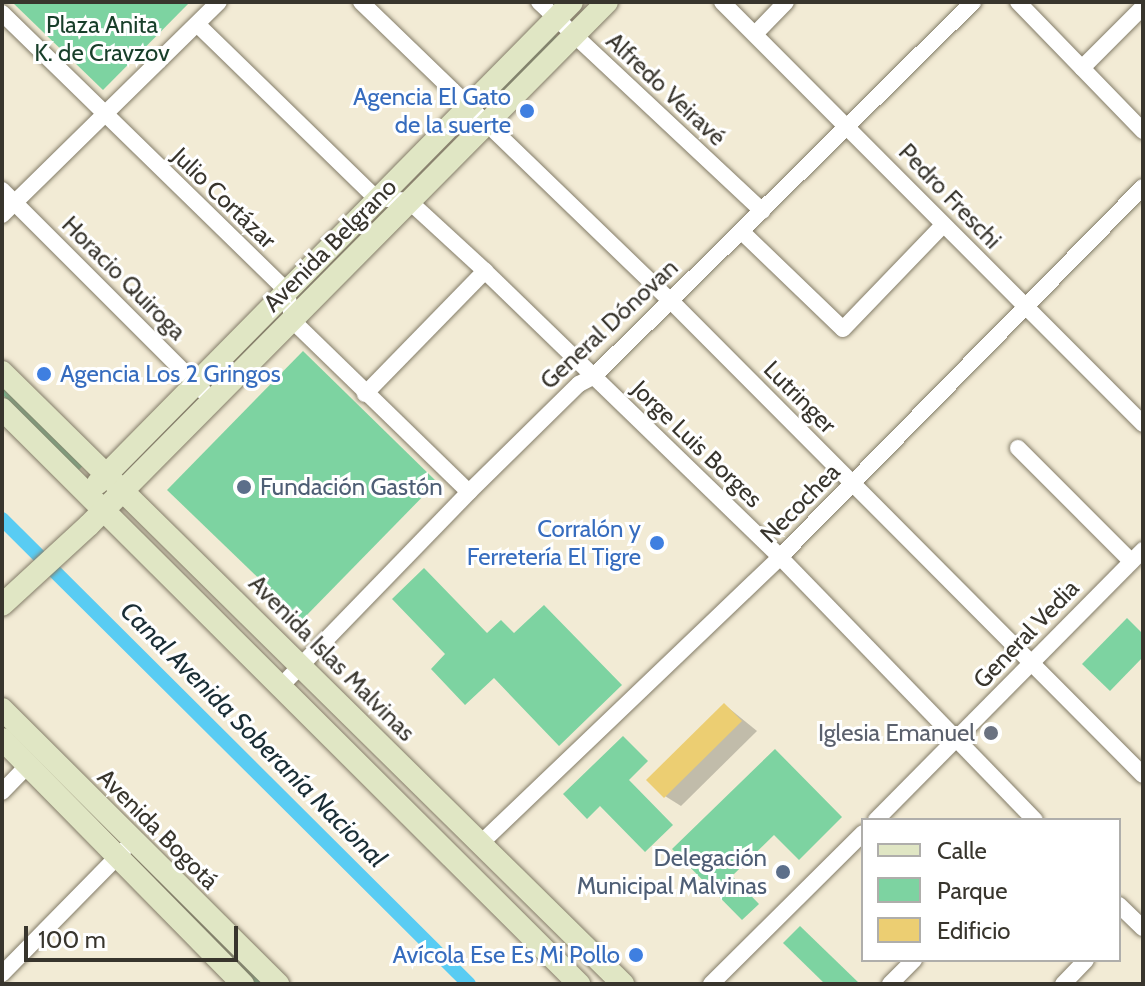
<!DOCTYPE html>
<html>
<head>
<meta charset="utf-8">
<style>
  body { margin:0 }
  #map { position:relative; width:1145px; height:986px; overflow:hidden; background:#f2ebd5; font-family:Cabin,sans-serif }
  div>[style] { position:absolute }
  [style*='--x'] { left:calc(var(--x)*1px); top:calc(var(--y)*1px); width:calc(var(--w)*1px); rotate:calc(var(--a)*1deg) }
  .green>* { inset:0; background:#7dd3a1 }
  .shadow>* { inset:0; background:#0003 }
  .canal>* { height:14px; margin:-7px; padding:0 7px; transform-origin:7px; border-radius:7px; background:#59ccf3 }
  .building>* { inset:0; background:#ecce72 }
  .roads { filter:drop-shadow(0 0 2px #837c68) drop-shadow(0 0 2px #837c68) }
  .street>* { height:16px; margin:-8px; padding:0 8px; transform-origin:8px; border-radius:8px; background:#fff }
  .secondary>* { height:22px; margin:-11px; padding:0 11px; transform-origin:11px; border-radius:11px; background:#e0e6c4 }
  .dots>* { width:22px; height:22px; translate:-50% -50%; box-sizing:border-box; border:4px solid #fff; border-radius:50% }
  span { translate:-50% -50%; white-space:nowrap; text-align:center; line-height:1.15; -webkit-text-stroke:6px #fff; paint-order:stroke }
  .park-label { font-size:24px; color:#183f2a }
  .street-label { font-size:24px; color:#38352d }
  .shop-label { font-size:24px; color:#366cbe }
  .right { translate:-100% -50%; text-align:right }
  .left { translate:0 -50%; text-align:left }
  .service-label { font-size:24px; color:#4e5e75 }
  .worship-label { font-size:24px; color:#5b616d }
  .water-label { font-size:26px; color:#1a2e36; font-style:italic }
  .frame { position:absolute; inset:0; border:4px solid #38352d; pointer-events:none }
  .legend { position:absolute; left:861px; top:818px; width:260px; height:144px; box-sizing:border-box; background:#fff; border:2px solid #afaeab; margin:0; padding:10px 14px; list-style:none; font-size:24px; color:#38352d }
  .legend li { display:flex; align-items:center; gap:16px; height:40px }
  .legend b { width:40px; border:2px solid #afaeab }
  .scale { position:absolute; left:24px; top:926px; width:214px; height:36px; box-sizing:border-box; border:4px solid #38352d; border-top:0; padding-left:10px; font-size:24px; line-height:28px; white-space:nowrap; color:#38352d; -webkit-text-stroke:6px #fff; paint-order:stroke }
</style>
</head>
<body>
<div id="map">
  <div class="green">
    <i style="clip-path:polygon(12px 2px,190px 2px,103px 90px)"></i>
    <i style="clip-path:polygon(554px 34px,561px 41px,493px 109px,486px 101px)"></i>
    <i style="clip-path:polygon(303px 351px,437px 482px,302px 620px,167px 490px)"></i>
    <i style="clip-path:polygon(2px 382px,86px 462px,78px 471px,2px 394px)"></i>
    <i style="clip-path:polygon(424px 568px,487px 633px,501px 620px,514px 633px,544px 605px,622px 685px,559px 746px,494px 678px,465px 705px,431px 669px,445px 654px,392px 599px)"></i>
    <i style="clip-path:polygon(1127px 618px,1143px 634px,1143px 657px,1110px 691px,1082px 664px)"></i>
    <i style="clip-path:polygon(623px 736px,648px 761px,629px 780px,673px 825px,645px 852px,600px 806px,587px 819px,563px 794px)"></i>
    <i style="clip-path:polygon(775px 749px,842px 817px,799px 860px,774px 835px,732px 876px,759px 904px,742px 920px,672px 849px)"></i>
    <i style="clip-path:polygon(141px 862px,265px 984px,254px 984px,136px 866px)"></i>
    <i style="clip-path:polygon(800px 926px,860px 984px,825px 984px,783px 943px)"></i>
  </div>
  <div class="shadow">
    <i style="clip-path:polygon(725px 705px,757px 731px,681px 806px,665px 796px)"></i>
  </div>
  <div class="canal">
    <i style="--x:2;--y:519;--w:659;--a:44.88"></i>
  </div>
  <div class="building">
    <i style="clip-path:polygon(724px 703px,742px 721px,664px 798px,646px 780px)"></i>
  </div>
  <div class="roads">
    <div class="street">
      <i style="--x:361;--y:2;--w:429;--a:44"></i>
      <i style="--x:670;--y:300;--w:670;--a:45.12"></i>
      <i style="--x:539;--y:2;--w:306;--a:43.1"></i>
      <i style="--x:722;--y:2;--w:596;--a:45.07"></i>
      <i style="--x:1018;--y:2;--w:180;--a:45.9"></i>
      <i style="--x:2;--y:13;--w:397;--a:44.3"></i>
      <i style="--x:286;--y:290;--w:32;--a:77"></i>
      <i style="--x:293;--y:321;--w:245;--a:44.2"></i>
      <i style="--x:198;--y:25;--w:248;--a:44.2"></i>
      <i style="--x:376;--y:198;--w:33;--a:5"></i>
      <i style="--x:409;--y:201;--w:103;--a:42.6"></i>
      <i style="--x:485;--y:271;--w:411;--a:44.1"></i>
      <i style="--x:780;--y:557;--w:366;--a:45.9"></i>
      <i style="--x:756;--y:33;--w:43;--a:-45.9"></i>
      <i style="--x:1082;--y:68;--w:86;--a:-45"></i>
      <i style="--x:2;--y:190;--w:298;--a:45"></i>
      <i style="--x:2;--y:215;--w:304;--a:-44.5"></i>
      <i style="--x:741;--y:231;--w:141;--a:43.9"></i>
      <i style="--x:843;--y:329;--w:144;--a:-46.1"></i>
      <i style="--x:365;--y:394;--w:172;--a:-45.7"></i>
      <i style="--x:1018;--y:448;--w:160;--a:45"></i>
      <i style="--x:282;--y:685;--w:269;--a:-45.9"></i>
      <i style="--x:469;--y:492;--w:154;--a:-44.5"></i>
      <i style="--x:579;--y:384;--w:16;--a:-27"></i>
      <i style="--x:593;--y:377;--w:534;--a:-44.62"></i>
      <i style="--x:2;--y:792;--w:37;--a:-46"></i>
      <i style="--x:876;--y:820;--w:380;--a:-45.3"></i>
      <i style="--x:481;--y:843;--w:414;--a:-43.7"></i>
      <i style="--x:780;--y:557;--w:518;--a:-45.55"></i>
      <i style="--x:1119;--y:905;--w:33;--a:44"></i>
      <i style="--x:2;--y:974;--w:173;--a:-45.5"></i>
      <i style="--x:711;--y:984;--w:214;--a:-44.8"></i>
      <i style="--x:890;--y:984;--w:34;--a:-45"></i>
      <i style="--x:1063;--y:984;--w:33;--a:-46"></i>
    </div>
    <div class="secondary">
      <i style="--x:2;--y:372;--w:872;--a:44.58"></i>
      <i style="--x:2;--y:409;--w:815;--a:44.9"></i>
      <i style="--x:98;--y:483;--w:675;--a:-45.42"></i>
      <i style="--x:2;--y:605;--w:118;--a:-42.6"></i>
      <i style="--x:89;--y:525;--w:736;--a:-45.28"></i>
      <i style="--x:2;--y:709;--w:390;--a:44.9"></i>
      <i style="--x:2;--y:739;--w:344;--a:45.5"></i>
    </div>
  </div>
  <div class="dots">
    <i style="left:527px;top:111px;background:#3f7fe0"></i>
    <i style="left:44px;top:374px;background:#3f7fe0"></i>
    <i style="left:244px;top:487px;background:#5c6f8a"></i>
    <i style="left:657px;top:543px;background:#3f7fe0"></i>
    <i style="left:991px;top:733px;background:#6b7280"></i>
    <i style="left:783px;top:872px;background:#5c6f8a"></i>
    <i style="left:636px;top:955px;background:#3f7fe0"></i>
  </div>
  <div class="park-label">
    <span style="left:102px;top:39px">Plaza Anita<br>K. de Cravzov</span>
  </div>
  <div class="street-label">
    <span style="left:666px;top:89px;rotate:43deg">Alfredo Veiravé</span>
    <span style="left:950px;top:196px;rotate:46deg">Pedro Freschi</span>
    <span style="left:224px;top:198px;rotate:44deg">Julio Cortázar</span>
    <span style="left:330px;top:245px;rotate:-45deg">Avenida Belgrano</span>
    <span style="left:124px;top:278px;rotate:45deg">Horacio Quiroga</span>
    <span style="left:609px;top:324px;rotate:-43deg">General Dónovan</span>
    <span style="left:800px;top:397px;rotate:45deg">Lutringer</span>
    <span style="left:697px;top:444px;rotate:44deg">Jorge Luis Borges</span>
    <span style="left:800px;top:503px;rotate:-45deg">Necochea</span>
    <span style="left:1026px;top:634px;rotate:-46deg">General Vedia</span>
    <span style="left:332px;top:658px;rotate:45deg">Avenida Islas Malvinas</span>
    <span style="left:158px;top:829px;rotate:45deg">Avenida Bogotá</span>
  </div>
  <div class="shop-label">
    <span class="right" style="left:511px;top:111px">Agencia El Gato<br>de la suerte</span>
    <span class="left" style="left:60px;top:374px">Agencia Los 2 Gringos</span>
    <span class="right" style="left:641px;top:543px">Corralón y<br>Ferretería El Tigre</span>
    <span class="right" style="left:620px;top:955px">Avícola Ese Es Mi Pollo</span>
  </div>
  <div class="service-label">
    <span class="left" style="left:260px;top:487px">Fundación Gastón</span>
    <span class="right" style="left:767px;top:872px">Delegación<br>Municipal Malvinas</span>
  </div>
  <div class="worship-label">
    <span class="right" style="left:975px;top:733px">Iglesia Emanuel</span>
  </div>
  <div class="water-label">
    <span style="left:253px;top:735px;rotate:45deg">Canal Avenida Soberanía Nacional</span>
  </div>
  <div class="frame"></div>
  <ul class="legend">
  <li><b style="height:10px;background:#e0e6c4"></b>Calle</li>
  <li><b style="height:22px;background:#7dd3a1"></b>Parque</li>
  <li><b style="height:22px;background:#ecce72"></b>Edificio</li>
  </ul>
  <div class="scale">100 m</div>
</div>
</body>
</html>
